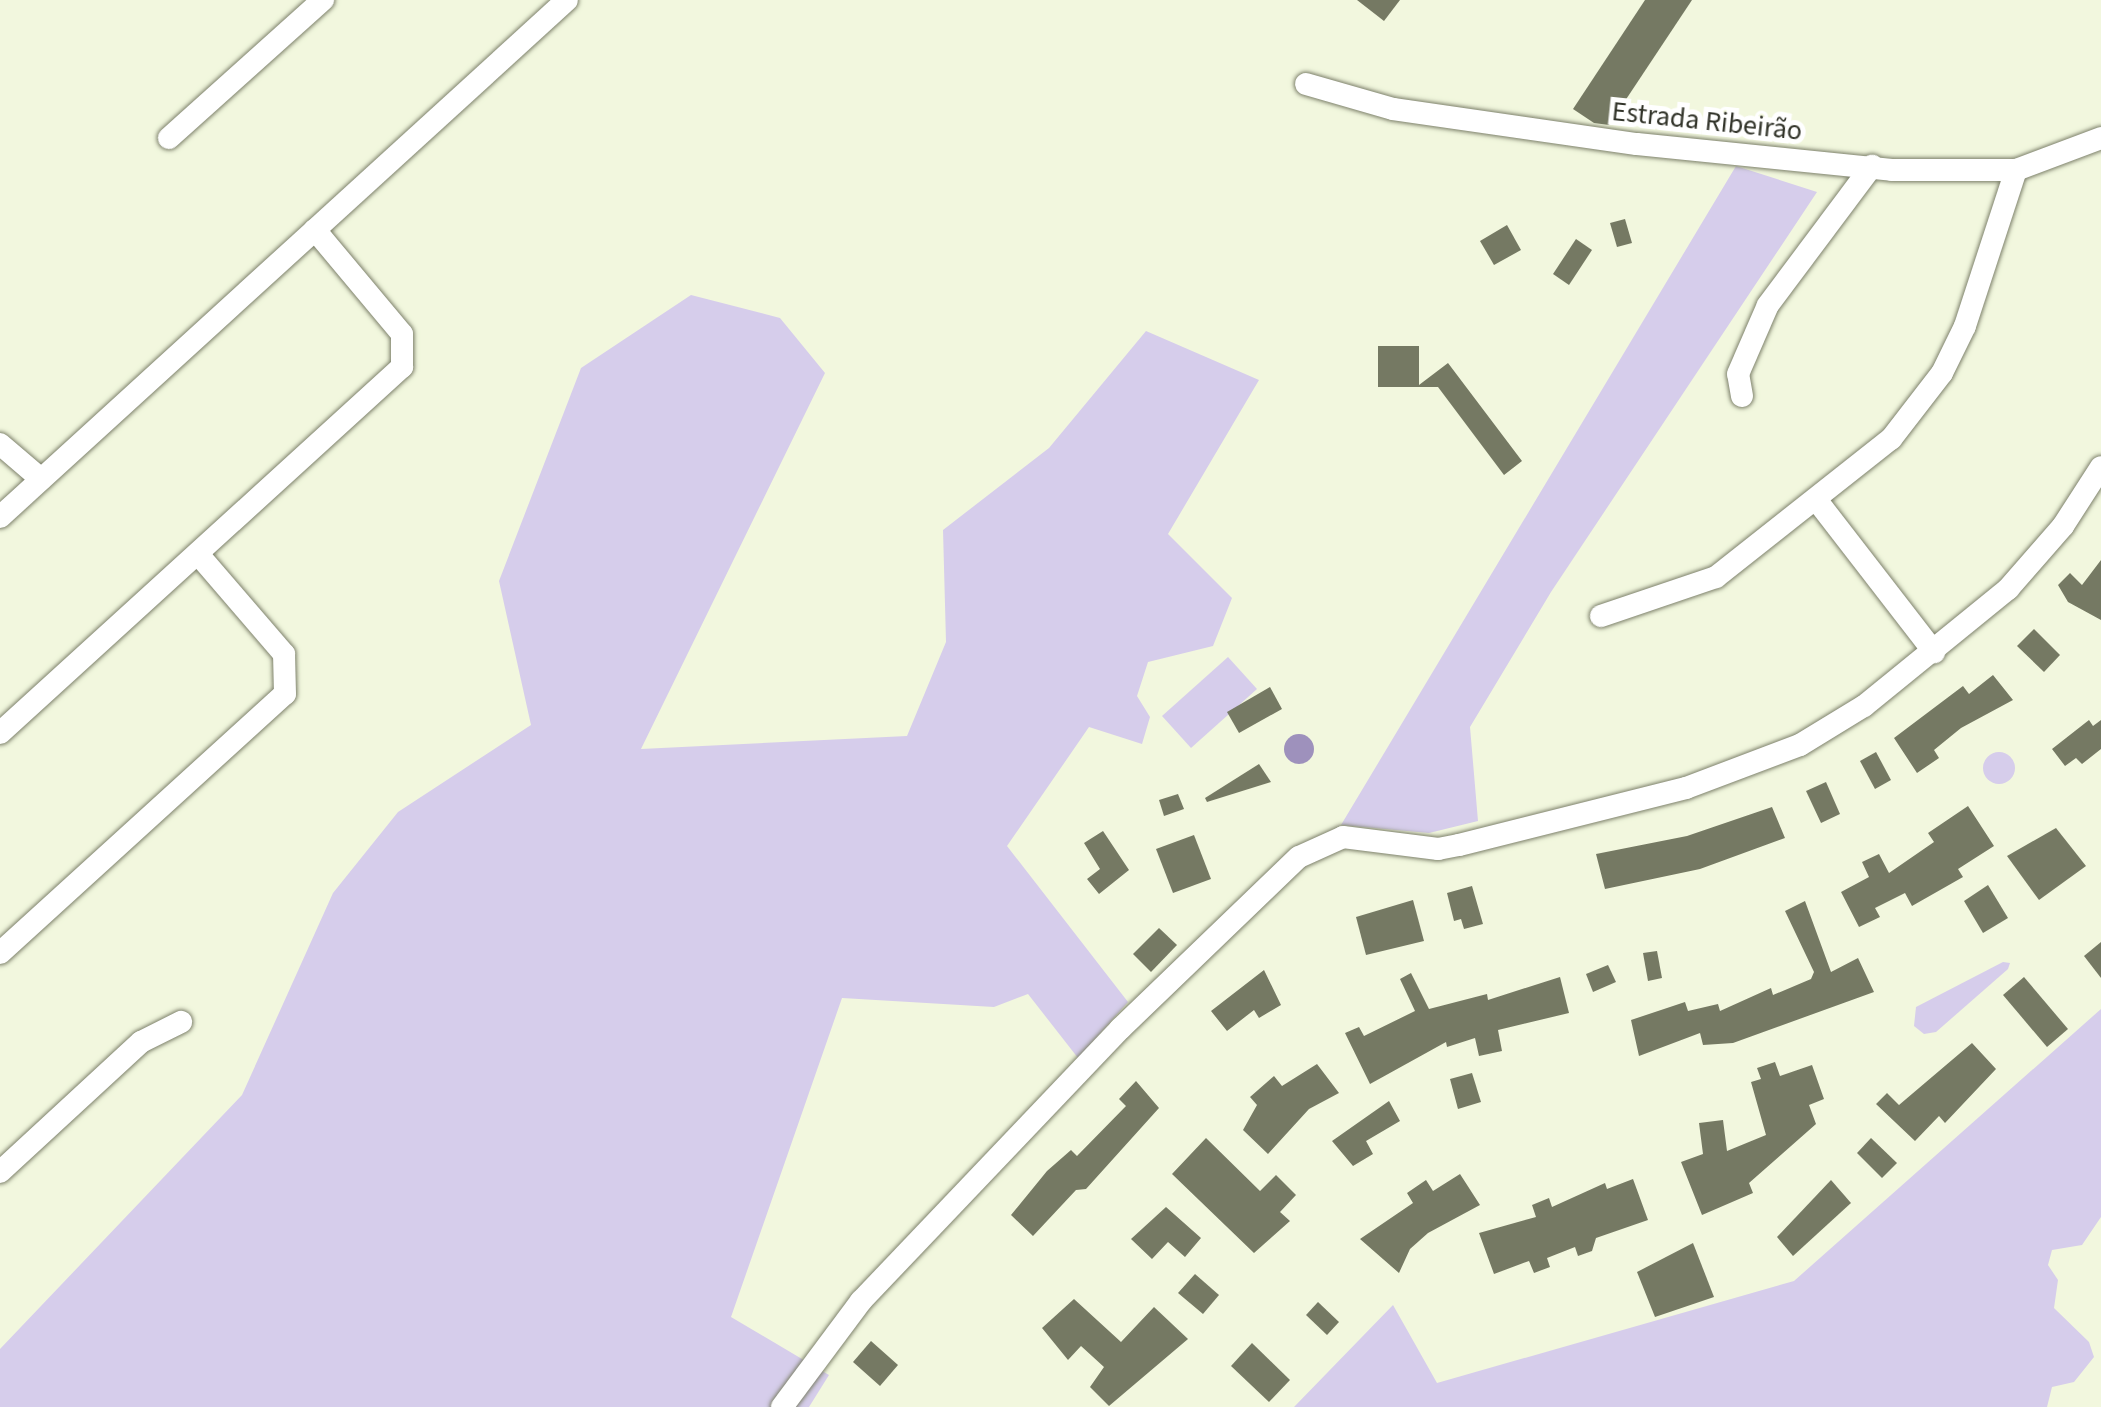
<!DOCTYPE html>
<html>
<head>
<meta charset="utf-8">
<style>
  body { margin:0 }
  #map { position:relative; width:2101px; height:1407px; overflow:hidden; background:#f2f7de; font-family:"Source Sans 3",sans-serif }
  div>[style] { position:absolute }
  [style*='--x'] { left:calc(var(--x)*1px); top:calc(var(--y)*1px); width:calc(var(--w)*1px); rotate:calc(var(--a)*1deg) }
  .green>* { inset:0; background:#d6cdeb }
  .round { border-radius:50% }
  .water>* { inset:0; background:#9e91bc }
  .building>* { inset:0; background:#757963 }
  .roads { filter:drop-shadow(0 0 2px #7d816b) drop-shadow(0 0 2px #7d816b) }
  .minor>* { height:22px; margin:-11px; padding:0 11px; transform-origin:11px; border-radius:11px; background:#fff }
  span { translate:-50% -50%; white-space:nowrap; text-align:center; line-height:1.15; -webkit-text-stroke:10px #fff; paint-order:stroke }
  .street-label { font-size:28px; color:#313329 }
</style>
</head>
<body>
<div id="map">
  <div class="green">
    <i style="clip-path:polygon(1736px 166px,1817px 192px,1551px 592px,1470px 727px,1478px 821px,1429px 833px,1341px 825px)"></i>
    <i style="clip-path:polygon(691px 295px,780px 318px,825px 373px,641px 749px,907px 736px,946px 642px,943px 530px,1049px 448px,1146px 331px,1259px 380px,1168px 534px,1232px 598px,1213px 646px,1148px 662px,1137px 696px,1150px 717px,1142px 744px,1089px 727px,1007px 846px,1128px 1002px,1078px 1058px,1028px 994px,994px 1007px,842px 998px,731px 1317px,829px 1375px,809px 1407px,0 1407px,0 1349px,242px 1095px,333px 893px,398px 812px,531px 725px,499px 581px,581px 368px)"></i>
    <i style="clip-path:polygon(1228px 657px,1257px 689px,1191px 748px,1162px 716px)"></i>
    <i class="round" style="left:1983px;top:752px;width:32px;height:32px"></i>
    <i style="clip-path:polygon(2003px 962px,2010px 963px,2008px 969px,1936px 1032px,1924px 1034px,1914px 1026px,1916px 1007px)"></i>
    <i style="clip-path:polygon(2101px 1009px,2101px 1217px,2082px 1245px,2052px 1250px,2048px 1265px,2058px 1280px,2054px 1308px,2089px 1342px,2094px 1357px,2074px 1382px,2052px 1387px,2047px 1407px,1294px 1407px,1393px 1305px,1437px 1383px,1794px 1281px)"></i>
  </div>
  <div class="water">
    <i class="round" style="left:1284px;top:734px;width:30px;height:30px"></i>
  </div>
  <div class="building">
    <i style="clip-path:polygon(1357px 0,1400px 0,1384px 21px)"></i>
    <i style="clip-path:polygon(1645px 0,1692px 0,1609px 125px,1594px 123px,1573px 109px)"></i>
    <i style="clip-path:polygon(1625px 219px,1632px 243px,1617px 247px,1610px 223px)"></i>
    <i style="clip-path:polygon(1507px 225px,1521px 250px,1494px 265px,1480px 241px)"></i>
    <i style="clip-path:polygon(1576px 239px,1592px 250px,1569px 285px,1553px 274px)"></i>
    <i style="clip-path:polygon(1378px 346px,1419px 346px,1419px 385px,1448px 363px,1522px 461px,1504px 475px,1438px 387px,1378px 387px)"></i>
    <i style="clip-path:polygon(2101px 560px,2101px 620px,2068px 602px,2058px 585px,2070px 573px,2082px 585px)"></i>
    <i style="clip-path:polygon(2034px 629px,2060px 655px,2044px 672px,2017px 646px)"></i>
    <i style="clip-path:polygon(1993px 675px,2013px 700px,1961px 728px,1934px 750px,1939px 758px,1917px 773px,1894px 738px,1963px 686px,1969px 694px)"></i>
    <i style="clip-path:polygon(1270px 687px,1282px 709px,1239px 733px,1227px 712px)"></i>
    <i style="clip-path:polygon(2089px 720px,2093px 726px,2101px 720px,2101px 749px,2082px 764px,2076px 758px,2065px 766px,2052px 749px)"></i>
    <i style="clip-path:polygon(1876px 752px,1891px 780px,1875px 789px,1860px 761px)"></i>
    <i style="clip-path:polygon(1259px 764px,1271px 782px,1207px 802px,1205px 798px)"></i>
    <i style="clip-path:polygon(1826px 782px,1840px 814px,1821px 823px,1806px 791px)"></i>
    <i style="clip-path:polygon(1178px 794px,1184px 809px,1164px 816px,1159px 800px)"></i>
    <i style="clip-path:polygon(1968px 806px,1994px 846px,1958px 869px,1963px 877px,1912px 906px,1905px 893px,1875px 908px,1880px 917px,1859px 927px,1841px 892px,1869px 877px,1862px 862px,1879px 854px,1889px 873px,1934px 842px,1928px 833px)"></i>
    <i style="clip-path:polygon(1772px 807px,1785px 838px,1700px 869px,1605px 889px,1596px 854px,1687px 836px)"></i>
    <i style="clip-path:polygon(2056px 828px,2086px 866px,2039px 900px,2007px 856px)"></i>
    <i style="clip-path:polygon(1103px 831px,1129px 870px,1099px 894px,1087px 879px,1100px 869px,1084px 843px)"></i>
    <i style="clip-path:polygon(1194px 835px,1211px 879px,1173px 893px,1156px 849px)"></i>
    <i style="clip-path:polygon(1988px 885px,2008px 918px,1983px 933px,1964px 901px)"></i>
    <i style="clip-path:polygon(1472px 886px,1483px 924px,1464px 929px,1461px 919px,1454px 921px,1447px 893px)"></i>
    <i style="clip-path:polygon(1413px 900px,1424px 941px,1366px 955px,1356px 917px)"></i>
    <i style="clip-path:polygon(1805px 901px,1831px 972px,1858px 958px,1874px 992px,1733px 1043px,1703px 1045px,1700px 1033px,1639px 1056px,1631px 1020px,1685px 1002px,1688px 1011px,1718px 1004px,1720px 1011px,1771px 988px,1773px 995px,1811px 979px,1814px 972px,1785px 911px)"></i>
    <i style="clip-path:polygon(1159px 928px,1177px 945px,1151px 972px,1133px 954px)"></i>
    <i style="clip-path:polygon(2101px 942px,2101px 978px,2084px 956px)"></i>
    <i style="clip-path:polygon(1657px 951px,1662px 978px,1648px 981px,1643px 953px)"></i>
    <i style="clip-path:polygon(1608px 965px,1616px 982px,1593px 992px,1586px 974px)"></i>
    <i style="clip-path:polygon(1264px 970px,1281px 1005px,1259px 1018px,1254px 1010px,1227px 1031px,1211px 1011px)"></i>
    <i style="clip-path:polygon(1411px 973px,1429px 1009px,1487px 994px,1488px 1000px,1560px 977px,1569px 1013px,1498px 1030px,1502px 1051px,1479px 1056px,1475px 1038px,1447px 1047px,1446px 1042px,1370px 1084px,1345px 1033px,1359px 1027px,1364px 1036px,1415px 1011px,1400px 979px)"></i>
    <i style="clip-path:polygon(2024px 977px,2068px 1029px,2047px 1047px,2003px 995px)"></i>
    <i style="clip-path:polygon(1972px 1043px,1996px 1069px,1945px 1123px,1939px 1116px,1915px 1141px,1876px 1104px,1887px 1093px,1899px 1105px)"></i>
    <i style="clip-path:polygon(1775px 1062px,1780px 1076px,1812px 1065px,1824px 1099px,1809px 1105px,1816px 1124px,1749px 1183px,1753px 1193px,1702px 1215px,1681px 1162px,1703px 1154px,1699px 1123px,1723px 1120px,1727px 1151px,1766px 1135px,1751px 1082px,1761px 1079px,1757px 1068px)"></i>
    <i style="clip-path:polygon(1317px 1064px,1339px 1093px,1309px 1109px,1268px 1154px,1243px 1130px,1257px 1105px,1250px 1097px,1274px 1076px,1282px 1086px)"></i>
    <i style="clip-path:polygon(1472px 1073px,1481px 1102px,1458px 1109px,1450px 1079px)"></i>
    <i style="clip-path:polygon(1136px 1081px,1159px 1108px,1086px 1189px,1076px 1190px,1033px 1236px,1011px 1215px,1047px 1171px,1071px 1150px,1077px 1156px,1126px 1106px,1119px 1099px)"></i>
    <i style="clip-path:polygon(1389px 1101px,1400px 1121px,1366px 1141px,1373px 1154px,1353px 1166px,1332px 1141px)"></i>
    <i style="clip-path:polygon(1206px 1138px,1260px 1191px,1276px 1175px,1296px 1195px,1280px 1212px,1290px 1221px,1254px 1253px,1172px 1174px)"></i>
    <i style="clip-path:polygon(1871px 1138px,1897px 1163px,1882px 1178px,1857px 1153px)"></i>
    <i style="clip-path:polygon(1460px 1174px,1480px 1205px,1428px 1233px,1410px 1249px,1399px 1273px,1360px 1239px,1413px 1203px,1407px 1193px,1426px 1180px,1433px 1191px)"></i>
    <i style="clip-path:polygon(1633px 1179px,1648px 1220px,1596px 1238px,1592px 1251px,1578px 1256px,1575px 1247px,1547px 1258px,1550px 1267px,1534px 1273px,1529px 1261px,1494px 1274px,1479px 1233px,1536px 1217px,1532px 1205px,1549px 1198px,1552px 1207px,1605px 1183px,1607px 1189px)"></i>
    <i style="clip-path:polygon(1831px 1180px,1851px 1203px,1793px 1256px,1777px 1237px)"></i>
    <i style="clip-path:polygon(1166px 1207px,1201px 1238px,1185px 1257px,1168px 1242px,1152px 1259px,1131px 1239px)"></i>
    <i style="clip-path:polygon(1693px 1243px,1714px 1297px,1655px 1317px,1637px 1272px)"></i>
    <i style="clip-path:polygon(1195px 1274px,1219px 1295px,1203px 1314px,1178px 1293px)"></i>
    <i style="clip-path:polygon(1074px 1299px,1121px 1342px,1154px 1307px,1188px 1339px,1109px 1406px,1090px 1387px,1104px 1367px,1081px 1346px,1068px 1360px,1042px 1328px)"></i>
    <i style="clip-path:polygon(1318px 1302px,1339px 1322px,1327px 1335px,1306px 1315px)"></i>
    <i style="clip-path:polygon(871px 1341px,898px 1365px,880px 1386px,853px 1362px)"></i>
    <i style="clip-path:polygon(1252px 1343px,1290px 1380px,1269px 1402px,1231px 1366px)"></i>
  </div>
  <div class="roads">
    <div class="minor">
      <i style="--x:1306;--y:84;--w:91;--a:16"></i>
      <i style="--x:1393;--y:109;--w:246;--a:8.2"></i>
      <i style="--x:1637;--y:144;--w:256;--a:5.8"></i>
      <i style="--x:1892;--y:170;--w:124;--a:0"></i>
      <i style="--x:2016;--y:170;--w:91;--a:-20.6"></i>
      <i style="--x:169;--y:138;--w:207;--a:-41.9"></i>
      <i style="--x:1742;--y:396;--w:22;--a:-100"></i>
      <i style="--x:1738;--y:374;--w:75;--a:-66.5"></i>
      <i style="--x:1768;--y:305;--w:174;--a:-53.2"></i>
      <i style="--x:0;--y:444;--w:54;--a:40.5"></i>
      <i style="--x:1818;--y:502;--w:190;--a:52.3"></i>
      <i style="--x:0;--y:517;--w:767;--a:-42.36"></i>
      <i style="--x:1601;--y:616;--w:121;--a:-18.7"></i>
      <i style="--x:1716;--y:577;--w:223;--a:-38.3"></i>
      <i style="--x:1891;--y:439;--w:83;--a:-52.3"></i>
      <i style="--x:1942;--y:373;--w:52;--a:-63.9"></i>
      <i style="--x:1965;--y:326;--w:164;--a:-71.9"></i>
      <i style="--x:0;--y:733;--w:544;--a:-42.32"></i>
      <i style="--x:402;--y:367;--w:33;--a:-90"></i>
      <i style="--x:402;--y:334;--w:136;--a:-129.9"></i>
      <i style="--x:0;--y:953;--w:385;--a:-42.3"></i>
      <i style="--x:285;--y:694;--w:40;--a:-91.4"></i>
      <i style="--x:284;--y:654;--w:132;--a:-130.7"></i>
      <i style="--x:0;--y:1172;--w:192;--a:-42.7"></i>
      <i style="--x:141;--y:1042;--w:45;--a:-26.6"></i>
      <i style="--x:782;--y:1407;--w:132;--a:-53.3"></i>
      <i style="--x:861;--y:1301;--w:376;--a:-46.4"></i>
      <i style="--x:1120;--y:1029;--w:248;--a:-43.9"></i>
      <i style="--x:1299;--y:857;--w:48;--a:-24.4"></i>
      <i style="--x:1343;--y:837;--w:96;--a:7.2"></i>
      <i style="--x:1438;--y:849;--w:21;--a:-11"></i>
      <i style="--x:1459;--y:845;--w:234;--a:-14.1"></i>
      <i style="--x:1686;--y:788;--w:122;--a:-20.7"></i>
      <i style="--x:1800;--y:745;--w:75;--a:-31.4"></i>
      <i style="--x:1864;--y:706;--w:186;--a:-39.1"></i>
      <i style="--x:2008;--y:589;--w:84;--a:-48.9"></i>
      <i style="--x:2063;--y:526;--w:70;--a:-57.2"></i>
    </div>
  </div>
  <div class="street-label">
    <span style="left:1707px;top:121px;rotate:6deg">Estrada Ribeirão</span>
  </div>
</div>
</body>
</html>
